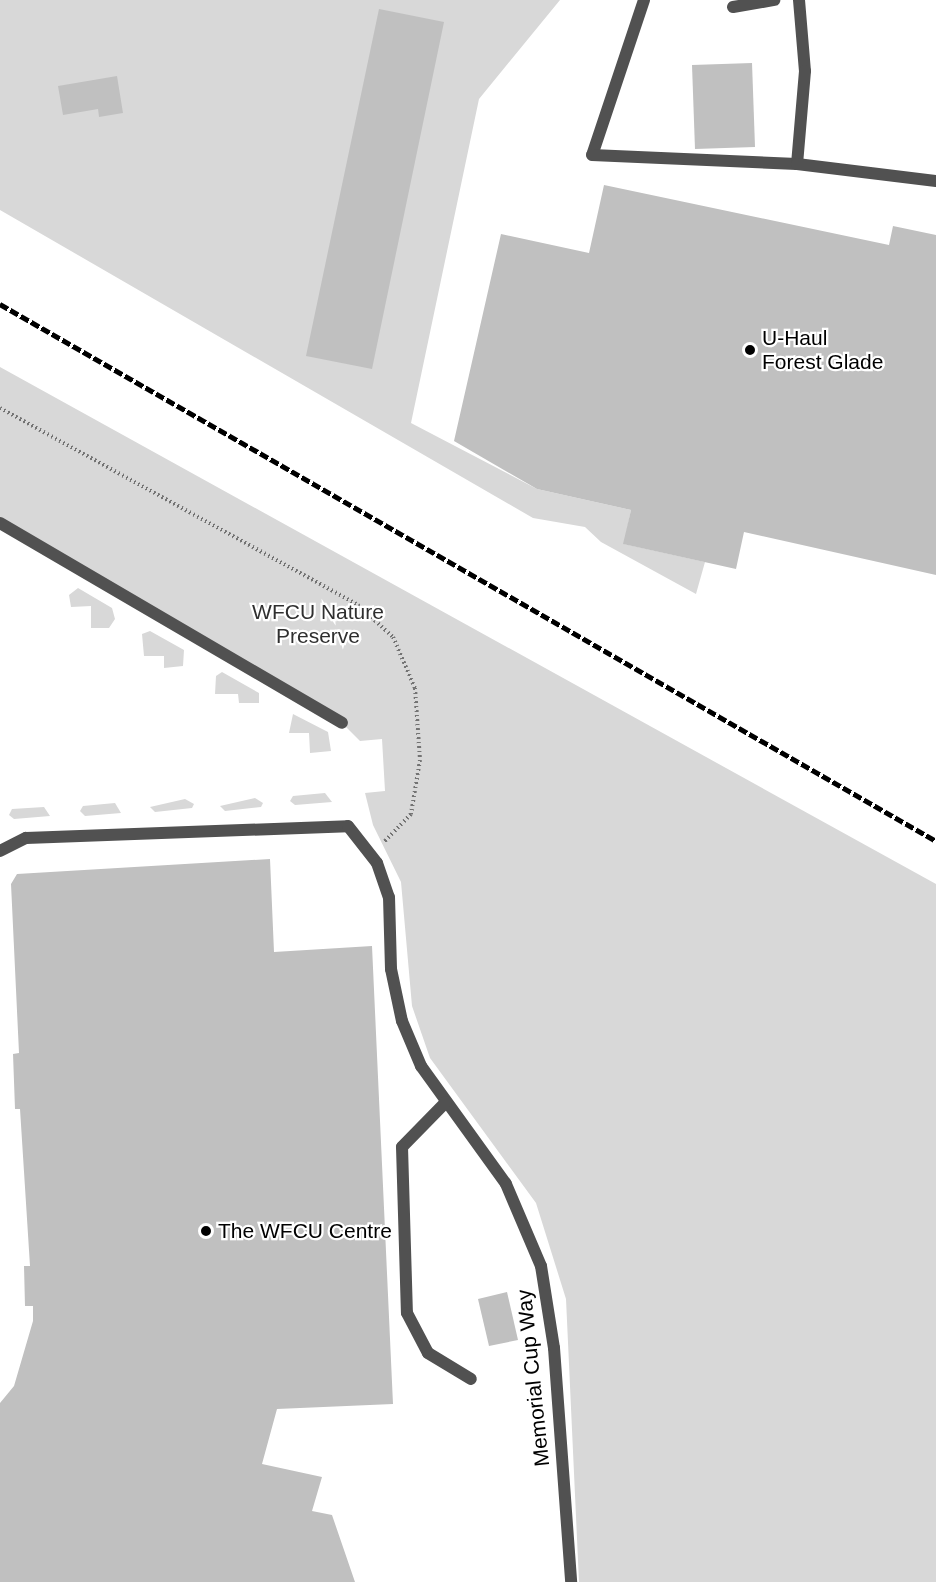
<!DOCTYPE html>
<html>
<head>
<meta charset="utf-8">
<style>
  body { margin:0 }
  #map { position:relative; width:936px; height:1582px; overflow:hidden; background:#fff; font-family:Helvetica,sans-serif }
  div>[style] { position:absolute }
  [style*='--x'] { left:calc(var(--x)*1px); top:calc(var(--y)*1px); width:calc(var(--w)*1px); rotate:calc(var(--a)*1deg) }
  .green>* { inset:0; background:#d8d8d8 }
  .building>* { inset:0; background:#c0c0c0 }
  .path>* { height:4px; margin-top:-2px; transform-origin:0; background:repeating-linear-gradient(90deg,#737373 0 1.5px,transparent 0 4.5px) }
  .service>* { height:12px; margin:-6px; padding:0 6px; transform-origin:6px; border-radius:6px; background:#515151 }
  .minor>* { height:12px; margin:-6px; padding:0 6px; transform-origin:6px; border-radius:6px; background:#515151 }
  .rail>* { height:4.5px; margin-top:-2.25px; transform-origin:0; background:repeating-linear-gradient(90deg,#000 0 9px,transparent 0 12px) }
  .dots>* { width:16px; height:16px; translate:-50% -50%; box-sizing:border-box; border:3px solid #fff; border-radius:50% }
  span { translate:-50% -50%; white-space:nowrap; text-align:center; line-height:1.15; -webkit-text-stroke:4.5px #fff; paint-order:stroke }
  .poi-label { font-size:21px; color:#000 }
  .left { translate:0 -50%; text-align:left }
  .park-label { font-size:21px; color:#2f2f2f }
  .street-label { font-size:21px; color:#000 }
</style>
</head>
<body>
<div id="map">
  <div class="green">
    <i style="clip-path:polygon(0 0,560px 0,479px 99px,411px 423px,537px 489px,631px 510px,624px 544px,705px 562px,696px 594px,601px 542px,585px 527px,533px 518px,0 210px)"></i>
    <i style="clip-path:polygon(0 367px,936px 884px,936px 1582px,579px 1582px,566px 1299px,536px 1203px,430px 1058px,412px 1006px,401px 882px,373px 825px,365px 793px,385px 791px,382px 739px,360px 741px,342px 723px,0 523px)"></i>
    <i style="clip-path:polygon(78px 588px,112px 608px,115px 619px,109px 628px,91px 628px,91px 606px,71px 607px,69px 595px)"></i>
    <i style="clip-path:polygon(150px 631px,184px 650px,183px 666px,164px 668px,164px 656px,144px 656px,142px 634px)"></i>
    <i style="clip-path:polygon(222px 672px,259px 693px,259px 703px,239px 703px,238px 694px,215px 694px,216px 676px)"></i>
    <i style="clip-path:polygon(293px 714px,328px 732px,331px 751px,310px 753px,309px 733px,289px 733px)"></i>
    <i style="clip-path:polygon(325px 793px,332px 802px,295px 805px,290px 801px,293px 796px)"></i>
    <i style="clip-path:polygon(255px 798px,263px 803px,261px 807px,225px 811px,220px 806px)"></i>
    <i style="clip-path:polygon(185px 799px,194px 804px,192px 808px,155px 812px,150px 807px)"></i>
    <i style="clip-path:polygon(115px 803px,121px 813px,85px 816px,80px 811px,83px 806px)"></i>
    <i style="clip-path:polygon(44px 807px,50px 816px,14px 819px,9px 815px,12px 809px)"></i>
  </div>
  <div class="building">
    <i style="clip-path:polygon(379px 9px,444px 22px,372px 369px,306px 356px)"></i>
    <i style="clip-path:polygon(752px 63px,755px 147px,695px 149px,692px 65px)"></i>
    <i style="clip-path:polygon(117px 76px,123px 113px,99px 117px,98px 109px,63px 115px,58px 86px)"></i>
    <i style="clip-path:polygon(604px 185px,889px 245px,893px 226px,936px 235px,936px 575px,744px 532px,736px 569px,623px 544px,631px 510px,537px 489px,454px 441px,501px 234px,589px 253px)"></i>
    <i style="clip-path:polygon(270px 859px,274px 952px,372px 946px,393px 1404px,277px 1409px,262px 1464px,322px 1477px,312px 1511px,332px 1515px,355px 1582px,0 1582px,0 1403px,14px 1386px,33px 1321px,33px 1306px,25px 1306px,24px 1266px,30px 1266px,20px 1109px,15px 1109px,13px 1054px,19px 1053px,11px 884px,17px 874px)"></i>
    <i style="clip-path:polygon(507px 1292px,518px 1340px,489px 1346px,478px 1299px)"></i>
  </div>
  <div class="path">
    <i style="--x:0;--y:408;--w:409;--a:28.8"></i>
    <i style="--x:358;--y:605;--w:47;--a:42.4"></i>
    <i style="--x:393;--y:637;--w:56;--a:66.7"></i>
    <i style="--x:415;--y:688;--w:72;--a:86"></i>
    <i style="--x:420;--y:760;--w:55;--a:99.5"></i>
    <i style="--x:411;--y:814;--w:39;--a:134"></i>
  </div>
  <div class="service">
    <i style="--x:644;--y:0;--w:163;--a:108.5"></i>
    <i style="--x:592;--y:155;--w:205;--a:2.5"></i>
    <i style="--x:799;--y:0;--w:71;--a:85.2"></i>
    <i style="--x:805;--y:71;--w:93;--a:94.9"></i>
    <i style="--x:797;--y:164;--w:140;--a:7"></i>
    <i style="--x:733;--y:7;--w:42;--a:-9.7"></i>
    <i style="--x:0;--y:523;--w:396;--a:30.3"></i>
    <i style="--x:0;--y:851;--w:29;--a:-27"></i>
    <i style="--x:26;--y:838;--w:322;--a:-2.1"></i>
  </div>
  <div class="minor">
    <i style="--x:348;--y:826;--w:47;--a:51.9"></i>
    <i style="--x:377;--y:863;--w:36;--a:71"></i>
    <i style="--x:389;--y:897;--w:72;--a:88.4"></i>
    <i style="--x:391;--y:969;--w:53;--a:78.1"></i>
    <i style="--x:402;--y:1021;--w:49;--a:67.1"></i>
    <i style="--x:421;--y:1066;--w:145;--a:54.2"></i>
    <i style="--x:506;--y:1184;--w:89;--a:66.9"></i>
    <i style="--x:541;--y:1266;--w:83;--a:81"></i>
    <i style="--x:554;--y:1348;--w:235;--a:85.8"></i>
    <i style="--x:446;--y:1102;--w:63;--a:134.4"></i>
    <i style="--x:402;--y:1147;--w:166;--a:88.3"></i>
    <i style="--x:407;--y:1313;--w:45;--a:62.3"></i>
    <i style="--x:428;--y:1353;--w:50;--a:31.2"></i>
  </div>
  <div class="rail">
    <i style="--x:0;--y:304;--w:1079;--a:29.84"></i>
  </div>
  <div class="dots">
    <i style="left:750px;top:350px;background:#000"></i>
    <i style="left:206px;top:1231px;background:#000"></i>
  </div>
  <div class="poi-label">
    <span class="left" style="left:762px;top:350px">U-Haul<br>Forest Glade</span>
    <span class="left" style="left:218px;top:1231px">The WFCU Centre</span>
  </div>
  <div class="park-label">
    <span style="left:318px;top:624px">WFCU Nature<br>Preserve</span>
  </div>
  <div class="street-label">
    <span style="left:533px;top:1378px;rotate:-96deg">Memorial Cup Way</span>
  </div>
</div>
</body>
</html>
